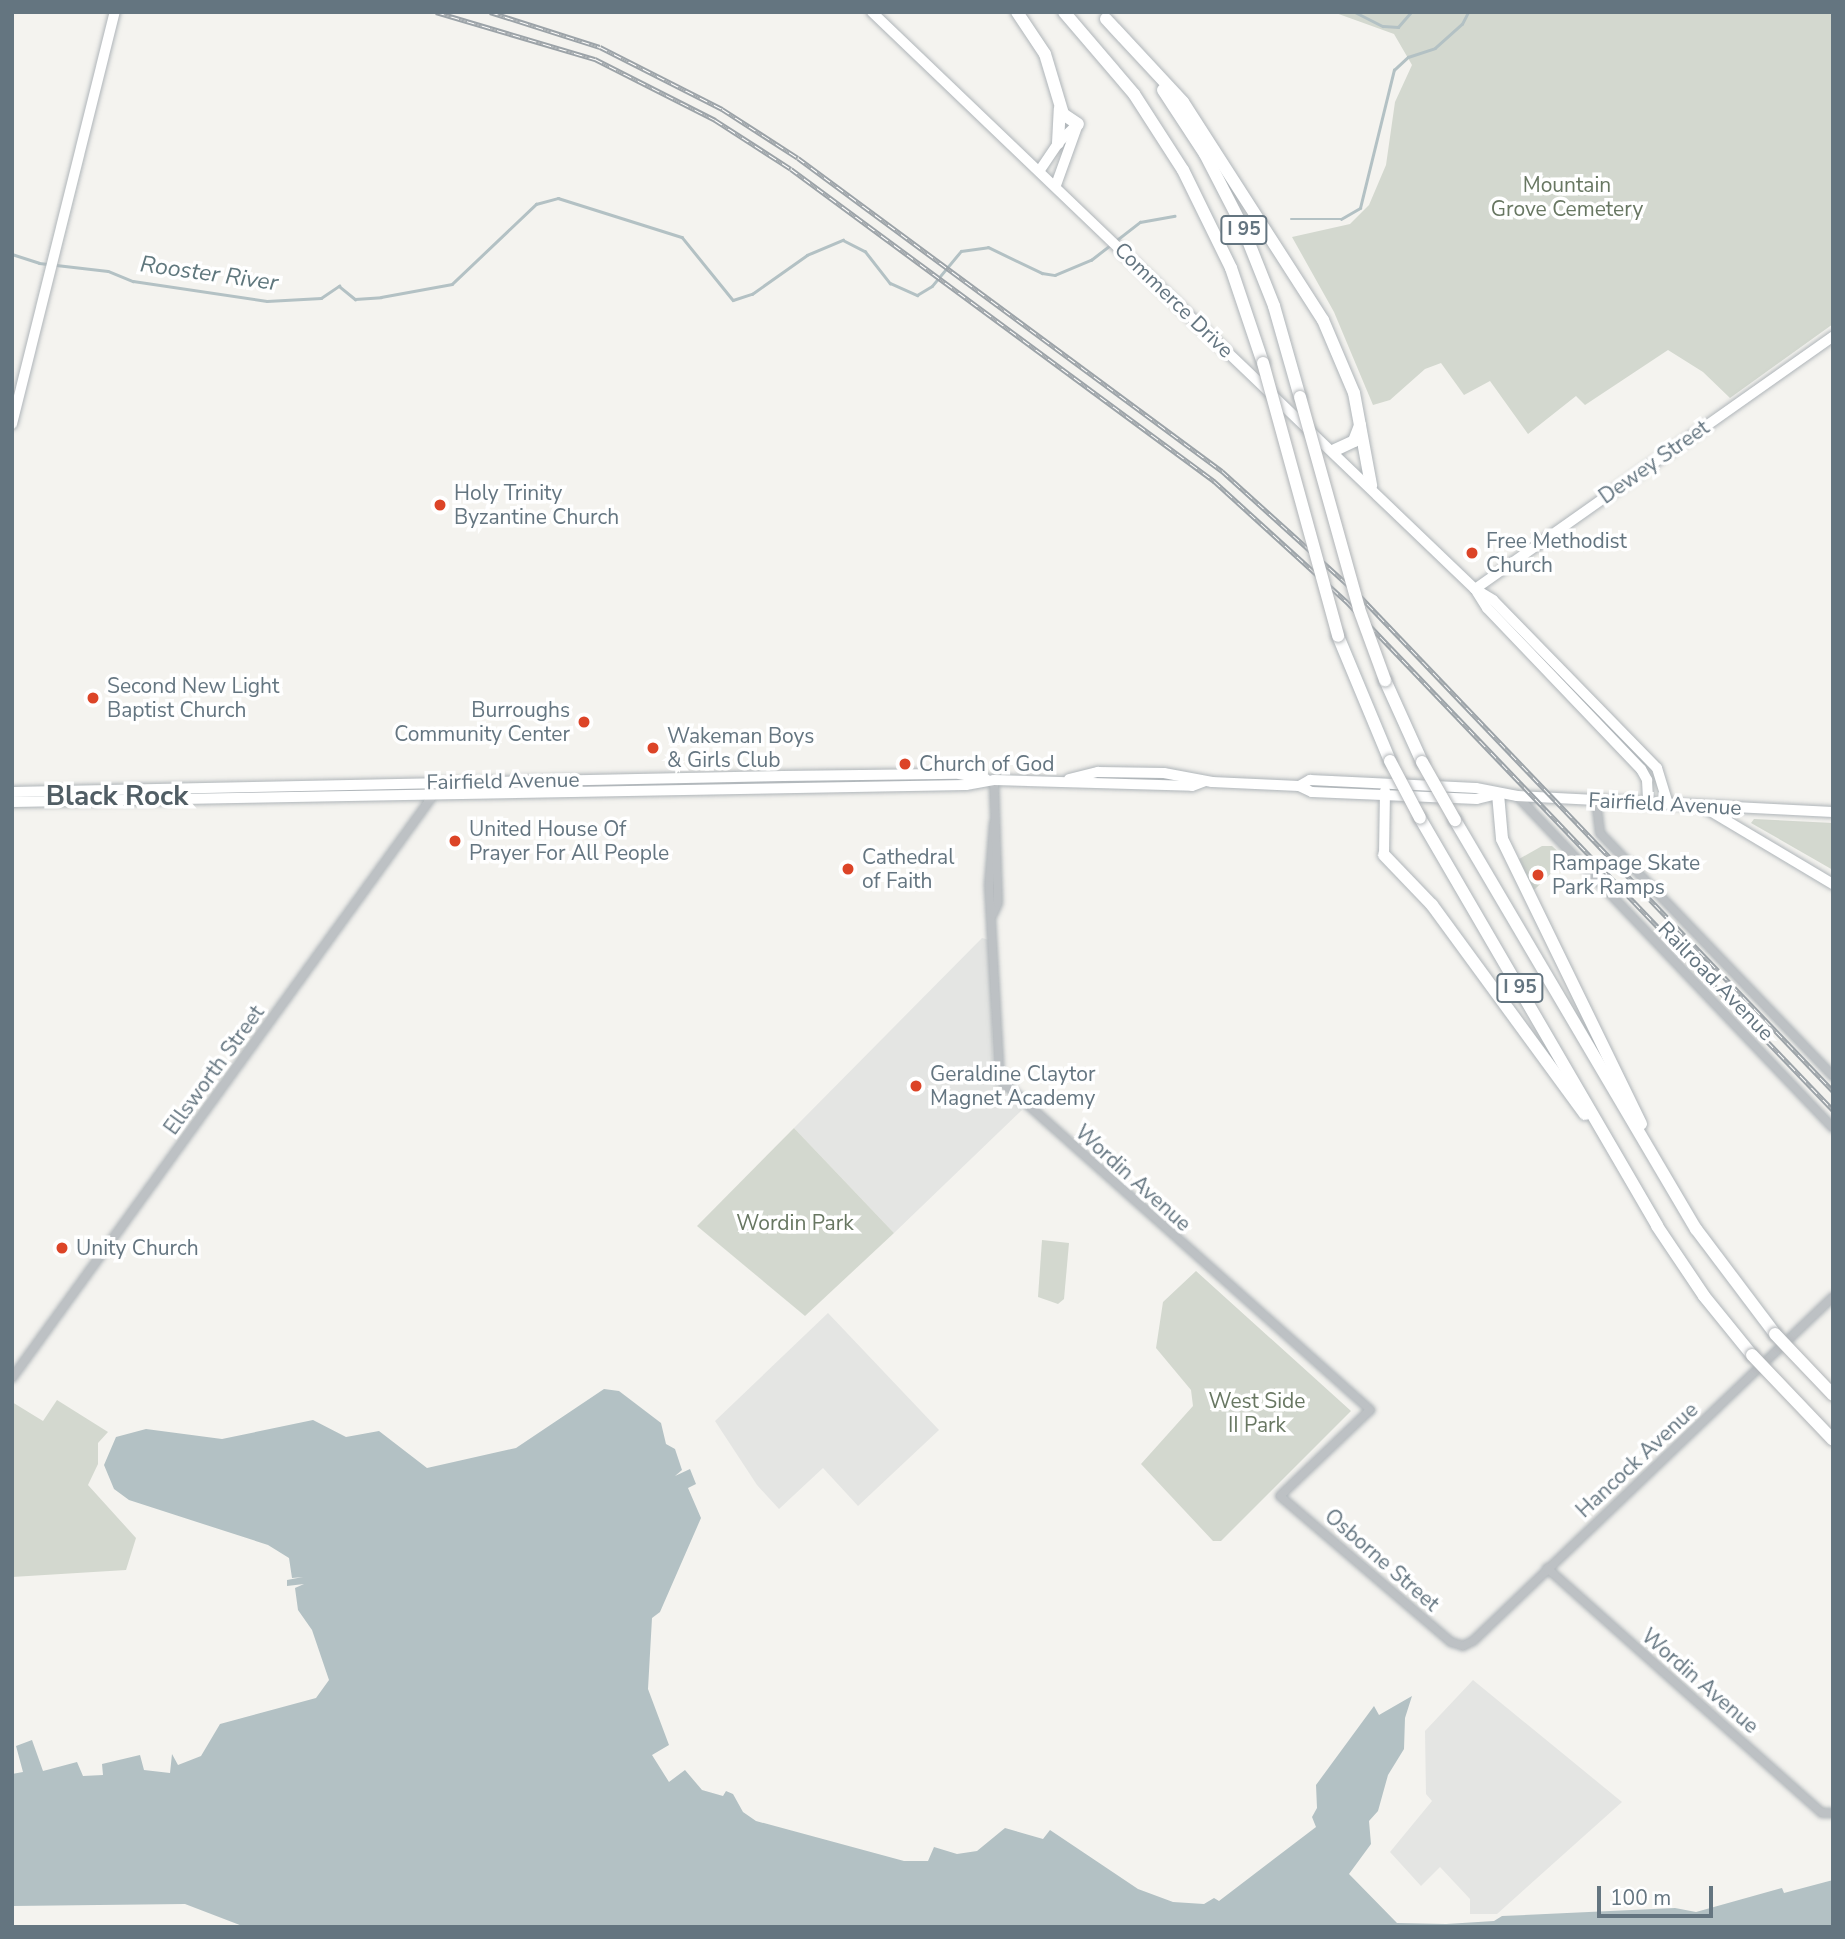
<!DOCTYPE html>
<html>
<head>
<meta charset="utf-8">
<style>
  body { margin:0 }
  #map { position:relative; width:1845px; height:1939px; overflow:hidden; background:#f4f3ef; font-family:"Nunito Sans",sans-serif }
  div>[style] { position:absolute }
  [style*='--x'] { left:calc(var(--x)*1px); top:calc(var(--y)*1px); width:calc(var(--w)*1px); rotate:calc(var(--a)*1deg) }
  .built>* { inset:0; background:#e4e5e3 }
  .green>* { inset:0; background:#d3d8cf }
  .water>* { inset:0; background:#b3c1c4 }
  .stream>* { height:2.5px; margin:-1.25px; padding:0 1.25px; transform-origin:1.25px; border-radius:1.25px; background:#b3c1c4 }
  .roads { filter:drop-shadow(0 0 2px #afb5b9) drop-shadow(0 0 2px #afb5b9) }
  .tertiary>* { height:8px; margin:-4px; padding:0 4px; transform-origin:4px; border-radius:4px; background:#bdc1c4 }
  .secondary>* { height:10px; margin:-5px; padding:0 5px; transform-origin:5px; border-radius:5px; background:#fff }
  .motorway>* { height:12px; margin:-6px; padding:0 6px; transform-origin:6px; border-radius:6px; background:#fff }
  .rail>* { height:5px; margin-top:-2.5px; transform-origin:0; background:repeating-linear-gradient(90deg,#fff 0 8px,#9ca3a8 0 16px); box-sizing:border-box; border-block:2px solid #9ca3a8 }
  .bridges { filter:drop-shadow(0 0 2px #b0b4b7) drop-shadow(0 0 2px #b0b4b7) }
  .motorway-bridge>* { height:12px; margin:-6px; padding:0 6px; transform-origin:6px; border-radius:6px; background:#fff }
  .dots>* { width:19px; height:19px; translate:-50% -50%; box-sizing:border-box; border:4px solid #fff; border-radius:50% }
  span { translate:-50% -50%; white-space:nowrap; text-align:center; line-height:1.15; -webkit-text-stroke:7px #fff; paint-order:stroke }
  .shield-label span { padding:2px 5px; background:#fff; border:2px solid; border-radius:5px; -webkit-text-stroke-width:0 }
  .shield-label { font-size:19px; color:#647580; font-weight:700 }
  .park-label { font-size:21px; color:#687762 }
  .street-label { font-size:21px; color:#647580 }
  .poi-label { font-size:21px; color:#647580 }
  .left { translate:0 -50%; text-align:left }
  .right { translate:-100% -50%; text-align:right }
  .water-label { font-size:23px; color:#5f777d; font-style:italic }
  .district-label { font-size:28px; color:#515e65; font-weight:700 }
  .frame { position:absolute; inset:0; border:14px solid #647580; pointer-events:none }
  .scale { position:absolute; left:1597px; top:1886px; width:116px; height:32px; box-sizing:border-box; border:4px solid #647580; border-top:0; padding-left:9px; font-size:21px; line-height:24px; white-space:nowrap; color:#647580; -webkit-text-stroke:5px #fff; paint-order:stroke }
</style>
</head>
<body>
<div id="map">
  <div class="built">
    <i style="clip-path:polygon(982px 938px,989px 940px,990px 949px,993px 1075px,998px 1089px,1022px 1110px,894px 1233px,794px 1128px)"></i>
    <i style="clip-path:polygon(828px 1313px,939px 1430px,858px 1506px,823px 1468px,779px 1509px,757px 1485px,715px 1421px)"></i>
    <i style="clip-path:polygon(1473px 1680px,1622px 1802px,1497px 1914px,1470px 1914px,1470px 1899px,1440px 1867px,1421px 1886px,1390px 1852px,1432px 1801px,1426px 1794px,1425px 1731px)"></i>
  </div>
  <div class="green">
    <i style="clip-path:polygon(1333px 12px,1833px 12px,1833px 324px,1730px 398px,1703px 372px,1668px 350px,1585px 405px,1576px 396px,1528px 434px,1490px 381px,1464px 395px,1441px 363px,1425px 369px,1390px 400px,1373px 405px,1334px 312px,1292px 237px,1350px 224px,1369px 205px,1386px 165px,1395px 102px,1412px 65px,1394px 34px)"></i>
    <i style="clip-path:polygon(1754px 819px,1833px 823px,1833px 870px,1751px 823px)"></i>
    <i style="clip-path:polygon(1542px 846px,1552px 846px,1566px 859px,1534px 890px,1519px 859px)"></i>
    <i style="clip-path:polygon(794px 1128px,894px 1233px,805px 1316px,697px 1226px)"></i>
    <i style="clip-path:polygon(1042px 1240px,1069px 1243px,1064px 1299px,1058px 1304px,1038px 1297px)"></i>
    <i style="clip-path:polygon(1196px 1271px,1351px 1411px,1221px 1541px,1213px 1541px,1141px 1464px,1193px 1406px,1191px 1390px,1156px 1348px,1163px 1302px)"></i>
    <i style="clip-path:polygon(57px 1400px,108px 1432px,98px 1443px,98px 1464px,88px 1485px,136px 1538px,126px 1570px,12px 1577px,12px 1402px,43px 1421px)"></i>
  </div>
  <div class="water">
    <i style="clip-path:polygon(604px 1389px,619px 1391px,661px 1423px,666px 1444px,675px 1449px,682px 1470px,675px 1476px,690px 1469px,696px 1484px,688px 1488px,701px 1518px,660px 1612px,652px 1618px,648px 1689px,669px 1745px,652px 1755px,669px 1782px,685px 1770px,702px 1790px,723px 1796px,726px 1791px,733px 1794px,743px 1812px,756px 1821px,904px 1861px,928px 1861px,934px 1847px,957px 1854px,977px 1851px,1005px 1828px,1043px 1839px,1050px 1830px,1138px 1889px,1173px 1902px,1204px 1904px,1214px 1898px,1219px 1901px,1316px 1827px,1312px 1817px,1317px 1808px,1316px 1785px,1374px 1706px,1379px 1715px,1412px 1696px,1405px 1718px,1404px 1749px,1388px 1775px,1378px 1811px,1369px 1821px,1371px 1844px,1349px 1874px,1397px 1923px,1446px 1924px,1494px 1921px,1502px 1916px,1675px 1908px,1696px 1912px,1782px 1888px,1784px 1893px,1833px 1880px,1833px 1927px,245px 1927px,185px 1904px,12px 1906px,12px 1774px,23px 1772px,16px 1746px,32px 1740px,43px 1771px,77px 1762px,83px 1776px,103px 1775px,102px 1764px,140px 1755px,144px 1770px,170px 1773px,172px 1754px,178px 1765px,201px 1756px,220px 1724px,316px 1698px,329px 1680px,312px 1630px,298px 1610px,295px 1588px,304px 1584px,287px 1586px,287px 1580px,303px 1577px,292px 1578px,289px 1558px,268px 1545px,129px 1500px,114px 1489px,104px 1465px,116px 1437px,146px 1429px,222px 1439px,313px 1420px,346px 1437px,379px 1431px,427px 1468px,516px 1448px)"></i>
  </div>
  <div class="stream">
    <i style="--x:1355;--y:12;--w:31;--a:27"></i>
    <i style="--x:1383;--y:26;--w:15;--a:4"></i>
    <i style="--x:1398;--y:27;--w:20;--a:-49"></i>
    <i style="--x:1291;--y:219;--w:50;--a:0"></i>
    <i style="--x:1341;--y:219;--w:22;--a:-30"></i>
    <i style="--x:1360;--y:208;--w:142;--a:-76.2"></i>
    <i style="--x:1394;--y:70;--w:19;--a:-43"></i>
    <i style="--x:1408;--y:57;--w:28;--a:-18"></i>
    <i style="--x:1435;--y:48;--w:36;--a:-42"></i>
    <i style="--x:1462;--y:24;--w:13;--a:-63"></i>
    <i style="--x:12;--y:254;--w:28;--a:18"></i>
    <i style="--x:39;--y:263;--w:69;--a:6.6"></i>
    <i style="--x:108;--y:271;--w:27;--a:22"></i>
    <i style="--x:133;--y:281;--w:135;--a:8.5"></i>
    <i style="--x:267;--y:301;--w:54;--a:-3.2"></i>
    <i style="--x:321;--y:298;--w:22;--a:-34"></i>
    <i style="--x:339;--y:286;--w:21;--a:39"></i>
    <i style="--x:355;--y:299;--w:26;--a:-4"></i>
    <i style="--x:381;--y:297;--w:72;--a:-10.4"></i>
    <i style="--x:452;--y:284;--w:116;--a:-43.6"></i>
    <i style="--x:536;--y:204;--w:23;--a:-15"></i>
    <i style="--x:558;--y:198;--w:130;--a:17.5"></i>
    <i style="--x:682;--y:237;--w:81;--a:51"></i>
    <i style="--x:733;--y:300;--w:20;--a:-18"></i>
    <i style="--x:752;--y:294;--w:67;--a:-35.3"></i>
    <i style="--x:807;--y:255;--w:39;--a:-23"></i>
    <i style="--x:843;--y:240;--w:25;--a:27"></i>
    <i style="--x:865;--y:251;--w:41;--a:52"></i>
    <i style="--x:890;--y:283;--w:30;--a:24"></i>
    <i style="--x:917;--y:295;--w:17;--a:-31"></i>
    <i style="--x:932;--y:286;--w:45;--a:-50.4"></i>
    <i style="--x:961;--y:251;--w:27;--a:-8"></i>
    <i style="--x:988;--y:247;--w:60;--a:25.7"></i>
    <i style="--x:1042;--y:273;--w:13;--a:9"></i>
    <i style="--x:1055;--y:275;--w:39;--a:-23"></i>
    <i style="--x:1091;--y:260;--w:62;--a:-37.8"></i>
    <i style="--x:1140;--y:222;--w:35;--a:-10"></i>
  </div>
  <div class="roads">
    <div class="tertiary">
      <i style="--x:1517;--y:796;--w:458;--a:46.4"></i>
      <i style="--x:1596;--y:800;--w:33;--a:83"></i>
      <i style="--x:1600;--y:833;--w:337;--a:46.2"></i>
      <i style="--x:994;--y:823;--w:62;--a:94.6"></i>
      <i style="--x:989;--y:885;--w:195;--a:86.8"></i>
      <i style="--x:1000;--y:1080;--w:496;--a:41.7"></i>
      <i style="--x:1370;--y:1410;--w:124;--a:136.3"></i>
      <i style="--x:1280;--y:1496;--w:225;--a:40.5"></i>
      <i style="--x:1451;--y:1642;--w:13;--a:18"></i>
      <i style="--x:1463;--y:1646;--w:11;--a:-27"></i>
      <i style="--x:1473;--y:1641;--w:498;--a:-43.7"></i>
      <i style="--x:993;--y:914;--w:12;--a:-66"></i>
      <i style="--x:998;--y:903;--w:123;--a:-91.9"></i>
      <i style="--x:12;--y:1378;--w:726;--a:-54.14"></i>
      <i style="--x:1547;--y:1568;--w:368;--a:41.7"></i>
      <i style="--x:1822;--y:1813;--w:11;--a:0"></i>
    </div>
    <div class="secondary">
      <i style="--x:872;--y:12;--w:835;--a:43.74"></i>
      <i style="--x:1475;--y:589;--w:21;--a:31"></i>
      <i style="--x:1493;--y:600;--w:235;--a:45.7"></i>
      <i style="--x:1657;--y:768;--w:37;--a:73"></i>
      <i style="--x:1040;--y:170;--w:32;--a:-56"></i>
      <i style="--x:1058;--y:143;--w:28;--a:-44"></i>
      <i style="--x:1056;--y:185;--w:65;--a:-70.2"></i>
      <i style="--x:12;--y:424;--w:425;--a:-76"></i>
      <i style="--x:1475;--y:589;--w:438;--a:-35.2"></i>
      <i style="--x:1477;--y:592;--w:19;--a:58"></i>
      <i style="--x:1487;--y:608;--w:223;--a:46.3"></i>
      <i style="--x:1641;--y:769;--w:13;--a:61"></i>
      <i style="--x:1647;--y:780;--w:22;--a:87"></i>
      <i style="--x:1069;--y:779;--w:30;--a:-14"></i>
      <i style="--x:1098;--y:772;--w:66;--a:0.9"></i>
      <i style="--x:1164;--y:773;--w:49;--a:10.6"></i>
      <i style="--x:1212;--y:782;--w:87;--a:2.6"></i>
      <i style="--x:1299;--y:786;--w:14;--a:25"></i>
      <i style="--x:1312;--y:792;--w:165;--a:2.4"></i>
      <i style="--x:1477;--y:799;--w:21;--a:-14"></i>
      <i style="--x:1299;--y:786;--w:13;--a:-29"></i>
      <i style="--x:1310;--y:780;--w:21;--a:3"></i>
      <i style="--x:1331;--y:781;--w:145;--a:2.8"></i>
      <i style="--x:1476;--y:788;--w:42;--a:11"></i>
      <i style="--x:1517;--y:796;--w:316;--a:2.9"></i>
      <i style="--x:12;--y:792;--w:771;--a:-1.19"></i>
      <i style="--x:783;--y:776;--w:176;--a:-0.7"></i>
      <i style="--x:959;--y:774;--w:27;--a:10"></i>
      <i style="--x:12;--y:802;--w:954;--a:-1.02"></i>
      <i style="--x:966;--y:785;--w:28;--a:-10"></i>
      <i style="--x:994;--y:780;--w:198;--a:1.7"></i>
      <i style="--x:1192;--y:786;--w:14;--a:-21"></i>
      <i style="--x:1707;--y:809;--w:147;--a:30.8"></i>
      <i style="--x:1384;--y:855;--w:64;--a:-89.1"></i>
    </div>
    <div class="motorway">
      <i style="--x:1017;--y:12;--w:50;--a:56.3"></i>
      <i style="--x:1045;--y:54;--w:63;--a:73.3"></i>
      <i style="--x:1063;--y:114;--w:18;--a:34"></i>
      <i style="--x:1064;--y:12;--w:108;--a:49.5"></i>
      <i style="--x:1134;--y:94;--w:90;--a:57.2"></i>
      <i style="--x:1183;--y:170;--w:109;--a:63.9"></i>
      <i style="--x:1231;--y:268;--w:100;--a:71.4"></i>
      <i style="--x:1106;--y:19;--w:113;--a:47.1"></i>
      <i style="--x:1183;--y:102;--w:259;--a:57.3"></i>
      <i style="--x:1323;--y:320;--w:79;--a:67"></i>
      <i style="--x:1354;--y:393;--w:94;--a:79.5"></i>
      <i style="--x:1163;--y:90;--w:77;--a:56.7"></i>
      <i style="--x:1205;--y:154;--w:83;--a:62.8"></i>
      <i style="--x:1243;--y:228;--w:84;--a:68.3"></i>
      <i style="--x:1274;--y:306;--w:95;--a:74.1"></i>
      <i style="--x:1058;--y:143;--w:34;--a:-87"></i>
      <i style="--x:1335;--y:450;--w:21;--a:-25"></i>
      <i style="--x:1354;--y:441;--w:17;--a:-69"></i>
      <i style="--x:1338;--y:636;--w:135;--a:67.4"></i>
      <i style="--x:1385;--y:680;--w:90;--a:65.7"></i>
      <i style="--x:1498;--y:794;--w:45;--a:84.9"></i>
      <i style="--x:1502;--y:839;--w:317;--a:64"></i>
      <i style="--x:1420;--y:818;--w:472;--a:59.8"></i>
      <i style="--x:1657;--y:1226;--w:84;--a:56.1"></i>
      <i style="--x:1704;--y:1296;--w:76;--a:50.9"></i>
      <i style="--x:1455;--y:820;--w:475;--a:59.5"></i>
      <i style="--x:1696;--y:1229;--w:131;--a:53"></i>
      <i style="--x:1384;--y:855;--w:69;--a:46.2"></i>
      <i style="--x:1432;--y:905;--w:259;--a:53.8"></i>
    </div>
  </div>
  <div class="rail">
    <i style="--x:436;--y:12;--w:166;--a:16.5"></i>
    <i style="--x:595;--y:59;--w:135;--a:26.9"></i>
    <i style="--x:715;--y:120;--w:90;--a:32.8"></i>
    <i style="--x:791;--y:169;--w:526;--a:36.41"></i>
    <i style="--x:1214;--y:481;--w:180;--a:42.3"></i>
    <i style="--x:1347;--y:602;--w:703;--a:46.27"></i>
    <i style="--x:490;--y:12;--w:115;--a:17.7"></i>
    <i style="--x:600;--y:47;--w:137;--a:26.9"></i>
    <i style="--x:722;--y:109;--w:90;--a:32.8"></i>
    <i style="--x:798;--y:158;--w:527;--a:36.44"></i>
    <i style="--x:1222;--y:471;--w:181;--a:42.1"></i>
    <i style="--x:1356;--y:592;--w:690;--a:46.29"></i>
  </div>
  <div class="bridges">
    <div class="motorway-bridge">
      <i style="--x:1263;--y:363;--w:283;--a:74.6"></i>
      <i style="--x:1300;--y:397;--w:220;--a:74.4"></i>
      <i style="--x:1359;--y:609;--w:76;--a:69.9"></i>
      <i style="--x:1390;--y:761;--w:64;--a:62.2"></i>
      <i style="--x:1422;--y:762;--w:67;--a:60.4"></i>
      <i style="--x:1775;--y:1334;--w:84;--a:46.4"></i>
      <i style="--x:1752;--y:1355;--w:117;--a:46.4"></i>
    </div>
  </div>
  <div class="dots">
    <i style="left:440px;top:505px;background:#dc4427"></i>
    <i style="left:1472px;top:553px;background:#dc4427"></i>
    <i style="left:93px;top:698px;background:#dc4427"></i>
    <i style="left:584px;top:722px;background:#dc4427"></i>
    <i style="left:653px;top:748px;background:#dc4427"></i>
    <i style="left:905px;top:764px;background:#dc4427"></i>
    <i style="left:455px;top:841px;background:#dc4427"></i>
    <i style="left:848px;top:869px;background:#dc4427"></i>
    <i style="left:1538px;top:875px;background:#dc4427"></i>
    <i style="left:916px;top:1086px;background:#dc4427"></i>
    <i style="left:62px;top:1248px;background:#dc4427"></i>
  </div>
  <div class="shield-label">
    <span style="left:1244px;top:230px">I 95</span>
    <span style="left:1520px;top:988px">I 95</span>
  </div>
  <div class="park-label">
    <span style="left:1567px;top:197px">Mountain<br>Grove Cemetery</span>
    <span style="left:795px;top:1223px">Wordin Park</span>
    <span style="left:1257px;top:1413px">West Side<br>II Park</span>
  </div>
  <div class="street-label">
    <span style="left:1174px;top:300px;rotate:44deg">Commerce Drive</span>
    <span style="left:1654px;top:462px;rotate:-35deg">Dewey Street</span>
    <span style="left:503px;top:781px;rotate:-1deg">Fairfield Avenue</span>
    <span style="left:1665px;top:804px;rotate:3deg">Fairfield Avenue</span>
    <span style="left:1716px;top:981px;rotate:46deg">Railroad Avenue</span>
    <span style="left:214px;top:1070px;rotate:-54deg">Ellsworth Street</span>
    <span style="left:1133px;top:1178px;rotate:42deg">Wordin Avenue</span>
    <span style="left:1637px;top:1460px;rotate:-43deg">Hancock Avenue</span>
    <span style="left:1382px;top:1560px;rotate:41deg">Osborne Street</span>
    <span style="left:1700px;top:1681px;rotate:41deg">Wordin Avenue</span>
  </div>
  <div class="poi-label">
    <span class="left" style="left:454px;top:505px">Holy Trinity<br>Byzantine Church</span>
    <span class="left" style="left:1486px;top:553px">Free Methodist<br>Church</span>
    <span class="left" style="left:107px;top:698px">Second New Light<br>Baptist Church</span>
    <span class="right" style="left:570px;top:722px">Burroughs<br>Community Center</span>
    <span class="left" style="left:667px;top:748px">Wakeman Boys<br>&amp; Girls Club</span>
    <span class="left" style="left:919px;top:764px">Church of God</span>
    <span class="left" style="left:469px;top:841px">United House Of<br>Prayer For All People</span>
    <span class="left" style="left:862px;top:869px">Cathedral<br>of Faith</span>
    <span class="left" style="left:1552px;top:875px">Rampage Skate<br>Park Ramps</span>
    <span class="left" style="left:930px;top:1086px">Geraldine Claytor<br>Magnet Academy</span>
    <span class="left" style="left:76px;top:1248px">Unity Church</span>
  </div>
  <div class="water-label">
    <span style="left:209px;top:274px;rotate:8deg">Rooster River</span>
  </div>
  <div class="district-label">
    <span style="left:117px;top:796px">Black Rock</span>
  </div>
  <div class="frame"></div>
  <div class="scale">100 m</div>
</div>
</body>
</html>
